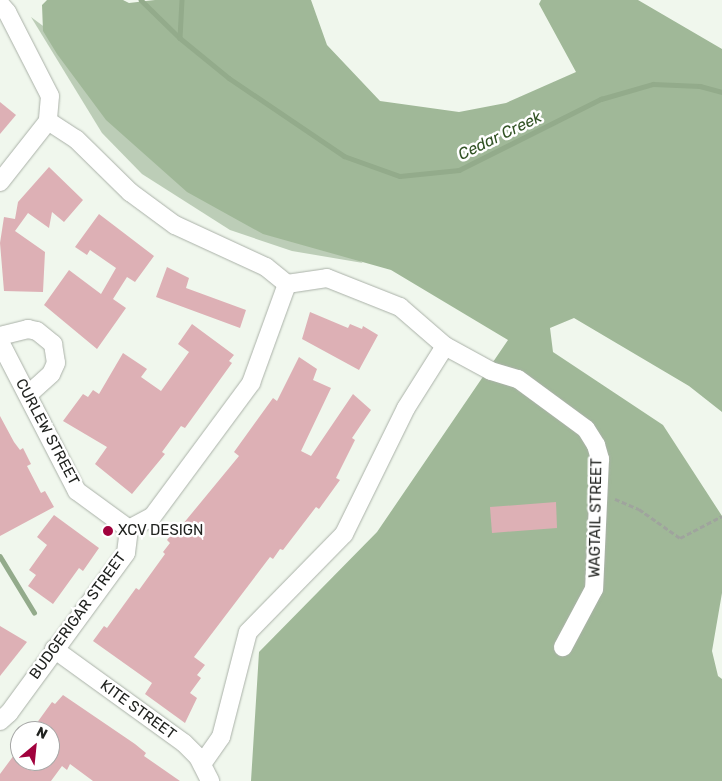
<!DOCTYPE html>
<html>
<head>
<meta charset="utf-8">
<style>
  body { margin:0 }
  #map { position:relative; width:722px; height:781px; overflow:hidden; background:#f0f7ed; font-family:Rubik,sans-serif }
  div>[style] { position:absolute }
  [style*='--x'] { left:calc(var(--x)*1px); top:calc(var(--y)*1px); width:calc(var(--w)*1px); rotate:calc(var(--a)*1deg) }
  .green>* { inset:0; background:#bccdb7 }
  .forest>* { inset:0; background:#a0b898 }
  .stream>* { height:4.5px; margin:-2.25px; padding:0 2.25px; transform-origin:2.25px; border-radius:2.25px; background:#93ab8b }
  .building>* { inset:0; background:#ddb0b5 }
  .path>* { height:2.5px; margin-top:-1.25px; transform-origin:0; background:repeating-linear-gradient(90deg,#9fa49d 0 5px,transparent 0 7.5px) }
  .roads { filter:drop-shadow(0 0 1px #aab1a8) drop-shadow(0 0 1px #aab1a8) }
  .minor>* { height:18px; margin:-9px; padding:0 9px; transform-origin:9px; border-radius:9px; background:#fff }
  .dots>* { width:14px; height:14px; translate:-50% -50%; box-sizing:border-box; border:2px solid #fff; border-radius:50% }
  span { translate:-50% -50%; white-space:nowrap; text-align:center; line-height:1.15; -webkit-text-stroke:5px #fff; paint-order:stroke }
  .street-label { font-size:15px; color:#212320 }
  .poi-label { font-size:15px; color:#212320 }
  .left { translate:0 -50%; text-align:left }
  .water-label { font-size:16px; color:#325325; font-style:italic }
  .north { position:absolute; left:10px; top:721px; width:50px; height:50px; box-sizing:border-box; background:#fff; border:1px solid #a6a7a6; border-radius:50%; rotate:28deg; font-size:14px; font-weight:700; line-height:20px; text-align:center; color:#212320 }
  .north::after { content:''; display:block; margin:auto; width:18px; height:22px; background:#a1023d; clip-path:polygon(50% 0,100% 100%,50% 72%,0 100%) }
</style>
</head>
<body>
<div id="map">
  <div class="green">
    <i style="clip-path:polygon(31px 17px,363px 263px,292px 251px,230px 230px,142px 174px,102px 133px)"></i>
  </div>
  <div class="forest">
    <i style="clip-path:polygon(47px 0,123px 0,129px 3px,155px 0,311px 0,327px 45px,380px 101px,459px 112px,506px 103px,576px 72px,539px 4px,541px 0,638px 0,722px 49px,722px 412px,689px 386px,574px 318px,550px 328px,553px 352px,663px 425px,722px 516px,722px 593px,712px 651px,718px 676px,722px 679px,722px 781px,251px 781px,259px 652px,377px 532px,508px 340px,391px 270px,263px 234px,187px 192px,106px 120px,57px 54px,43px 31px,42px 5px)"></i>
  </div>
  <div class="stream">
    <i style="--x:141;--y:0;--w:54;--a:44.3"></i>
    <i style="--x:182;--y:0;--w:38;--a:93"></i>
    <i style="--x:180;--y:38;--w:63;--a:39.2"></i>
    <i style="--x:229;--y:78;--w:139;--a:34.1"></i>
    <i style="--x:344;--y:156;--w:59;--a:19.7"></i>
    <i style="--x:400;--y:176;--w:59;--a:-5.8"></i>
    <i style="--x:459;--y:170;--w:159;--a:-26.6"></i>
    <i style="--x:601;--y:99;--w:54;--a:-16.1"></i>
    <i style="--x:653;--y:84;--w:47;--a:2.4"></i>
    <i style="--x:700;--y:86;--w:23;--a:15"></i>
    <i style="--x:0;--y:556;--w:66;--a:58.7"></i>
  </div>
  <div class="building">
    <i style="clip-path:polygon(0 102px,16px 115px,0 134px)"></i>
    <i style="clip-path:polygon(49px 167px,83px 200px,64px 222px,52px 212px,49px 228px,28px 213px,15px 231px,45px 252px,43px 292px,4px 291px,0 243px,4px 217px,15px 219px,18px 202px)"></i>
    <i style="clip-path:polygon(99px 214px,154px 256px,135px 282px,127px 277px,113px 299px,126px 308px,97px 349px,44px 305px,69px 270px,101px 294px,116px 268px,90px 250px,87px 255px,75px 247px)"></i>
    <i style="clip-path:polygon(167px 267px,189px 278px,186px 288px,246px 310px,240px 328px,156px 297px)"></i>
    <i style="clip-path:polygon(310px 312px,348px 328px,350px 324px,362px 329px,363px 326px,378px 335px,359px 370px,302px 339px)"></i>
    <i style="clip-path:polygon(192px 324px,234px 355px,229px 361px,232px 363px,185px 428px,181px 426px,162px 452px,165px 454px,132px 494px,95px 464px,107px 447px,63px 421px,83px 394px,88px 397px,93px 390px,99px 394px,123px 353px,147px 369px,141px 377px,161px 391px,189px 352px,178px 344px)"></i>
    <i style="clip-path:polygon(299px 357px,317px 369px,313px 380px,331px 388px,301px 451px,311px 456px,353px 394px,371px 410px,352px 438px,355px 440px,336px 478px,340px 480px,319px 509px,316px 507px,283px 550px,280px 549px,273px 559px,270px 557px,194px 657px,205px 665px,197px 675px,201px 678px,190px 693px,197px 698px,185px 723px,145px 694px,152px 683px,93px 641px,104px 626px,107px 628px,136px 588px,139px 590px,165px 554px,163px 552px,170px 543px,167px 540px,176px 528px,178px 530px,239px 456px,234px 452px,273px 398px,277px 401px)"></i>
    <i style="clip-path:polygon(0 416px,14px 442px,20px 450px,23px 448px,31px 464px,27px 466px,41px 493px,45px 491px,54px 507px,0 536px)"></i>
    <i style="clip-path:polygon(556px 502px,557px 528px,492px 533px,490px 507px)"></i>
    <i style="clip-path:polygon(54px 515px,99px 548px,83px 571px,79px 568px,53px 604px,28px 586px,36px 575px,29px 570px,47px 545px,37px 537px)"></i>
    <i style="clip-path:polygon(0 626px,27px 642px,0 676px)"></i>
    <i style="clip-path:polygon(63px 695px,135px 744px,146px 753px,144px 756px,180px 781px,93px 781px,70px 764px,67px 770px,62px 766px,51px 781px,0 781px,0 774px,20px 747px,20px 761px,50px 761px,50px 731px,31px 731px,52px 702px,55px 704px)"></i>
  </div>
  <div class="path">
    <i style="--x:615;--y:499;--w:26;--a:23"></i>
    <i style="--x:639;--y:509;--w:50;--a:35.3"></i>
    <i style="--x:680;--y:538;--w:47;--a:-27.6"></i>
  </div>
  <div class="roads">
    <div class="minor">
      <i style="--x:0;--y:4;--w:11;--a:49"></i>
      <i style="--x:7;--y:12;--w:94;--a:62.9"></i>
      <i style="--x:50;--y:96;--w:25;--a:95"></i>
      <i style="--x:48;--y:121;--w:33;--a:33"></i>
      <i style="--x:76;--y:139;--w:76;--a:44.5"></i>
      <i style="--x:130;--y:192;--w:56;--a:36.3"></i>
      <i style="--x:175;--y:225;--w:100;--a:24.8"></i>
      <i style="--x:266;--y:267;--w:27;--a:39"></i>
      <i style="--x:287;--y:284;--w:40;--a:-8.5"></i>
      <i style="--x:327;--y:278;--w:79;--a:21.7"></i>
      <i style="--x:400;--y:307;--w:60;--a:40.9"></i>
      <i style="--x:445;--y:346;--w:52;--a:28.5"></i>
      <i style="--x:491;--y:371;--w:28;--a:17"></i>
      <i style="--x:518;--y:379;--w:84;--a:36.3"></i>
      <i style="--x:586;--y:429;--w:19;--a:58"></i>
      <i style="--x:596;--y:445;--w:15;--a:74"></i>
      <i style="--x:600;--y:459;--w:130;--a:92.6"></i>
      <i style="--x:594;--y:589;--w:66;--a:118.1"></i>
      <i style="--x:0;--y:182;--w:78;--a:-51.8"></i>
      <i style="--x:0;--y:336;--w:29;--a:-14"></i>
      <i style="--x:28;--y:329;--w:9;--a:13"></i>
      <i style="--x:37;--y:331;--w:21;--a:39"></i>
      <i style="--x:53;--y:344;--w:19;--a:81"></i>
      <i style="--x:56;--y:363;--w:12;--a:114"></i>
      <i style="--x:51;--y:374;--w:31;--a:138"></i>
      <i style="--x:0;--y:342;--w:168;--a:62.7"></i>
      <i style="--x:77;--y:491;--w:64;--a:36.2"></i>
      <i style="--x:54;--y:649;--w:160;--a:35.9"></i>
      <i style="--x:184;--y:743;--w:20;--a:45"></i>
      <i style="--x:198;--y:757;--w:27;--a:63"></i>
      <i style="--x:0;--y:721;--w:12;--a:-42"></i>
      <i style="--x:9;--y:713;--w:198;--a:-53.8"></i>
      <i style="--x:126;--y:553;--w:24;--a:-83"></i>
      <i style="--x:129;--y:529;--w:26;--a:-28"></i>
      <i style="--x:152;--y:517;--w:167;--a:-53.5"></i>
      <i style="--x:251;--y:383;--w:105;--a:-70"></i>
      <i style="--x:202;--y:764;--w:33;--a:-55"></i>
      <i style="--x:221;--y:737;--w:108;--a:-75.6"></i>
      <i style="--x:248;--y:632;--w:137;--a:-45.6"></i>
      <i style="--x:344;--y:534;--w:140;--a:-63.8"></i>
      <i style="--x:406;--y:408;--w:73;--a:-57.8"></i>
    </div>
  </div>
  <div class="dots">
    <i style="left:108px;top:531px;background:#a1023d"></i>
  </div>
  <div class="street-label">
    <span style="left:47px;top:432px;rotate:62deg">CURLEW STREET</span>
    <span style="left:596px;top:518px;rotate:-89deg">WAGTAIL STREET</span>
    <span style="left:78px;top:616px;rotate:-54deg">BUDGERIGAR STREET</span>
    <span style="left:138px;top:710px;rotate:36deg">KITE STREET</span>
  </div>
  <div class="poi-label">
    <span class="left" style="left:118px;top:531px">XCV DESIGN</span>
  </div>
  <div class="water-label">
    <span style="left:500px;top:136px;rotate:-26deg">Cedar Creek</span>
  </div>
  <div class="north">N</div>
</div>
</body>
</html>
